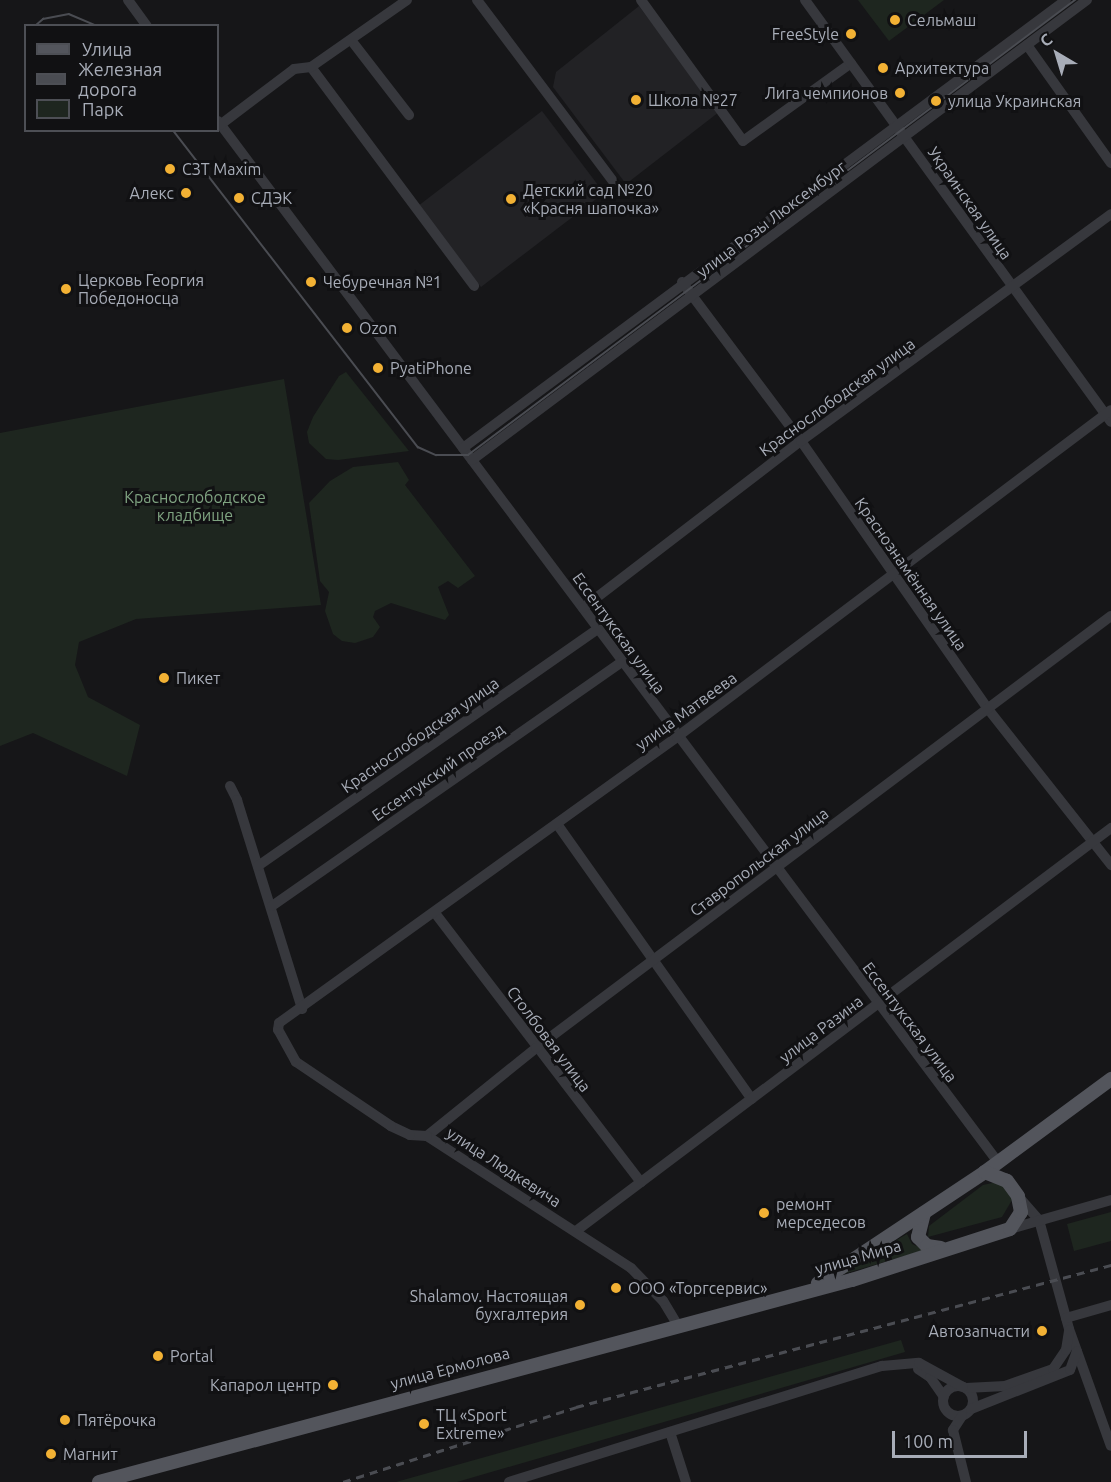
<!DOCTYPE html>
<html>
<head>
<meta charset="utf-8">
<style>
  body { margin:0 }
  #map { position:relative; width:1111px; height:1482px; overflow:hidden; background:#161618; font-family:Ubuntu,sans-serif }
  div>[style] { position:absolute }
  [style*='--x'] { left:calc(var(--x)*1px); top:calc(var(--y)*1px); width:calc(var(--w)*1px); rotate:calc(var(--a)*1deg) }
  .built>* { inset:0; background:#222225 }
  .green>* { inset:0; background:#1e261f }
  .minor>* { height:10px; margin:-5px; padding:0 5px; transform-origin:5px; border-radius:5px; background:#37383d }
  .minor>.ring { margin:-5px; padding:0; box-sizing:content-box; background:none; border:10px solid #37383d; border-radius:50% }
  .major>* { height:14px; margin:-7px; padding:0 7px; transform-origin:7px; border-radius:7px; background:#53555c }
  .tram>* { height:1.5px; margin:-0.75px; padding:0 0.75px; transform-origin:0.75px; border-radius:0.75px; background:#4a4c52 }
  .rail>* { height:3px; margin-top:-1.5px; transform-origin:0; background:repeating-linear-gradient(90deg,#4a4c52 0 8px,transparent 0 14px) }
  .dots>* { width:16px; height:16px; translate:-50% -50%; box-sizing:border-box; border:3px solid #111113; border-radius:50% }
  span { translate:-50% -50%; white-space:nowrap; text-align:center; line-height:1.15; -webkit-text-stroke:6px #111113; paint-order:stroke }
  .poi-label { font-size:16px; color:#a8adb8 }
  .left { translate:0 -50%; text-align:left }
  .right { translate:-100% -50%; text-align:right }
  .street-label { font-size:16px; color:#a8adb8 }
  .park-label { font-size:16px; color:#7fa381 }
  .legend { position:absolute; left:24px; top:24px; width:195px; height:108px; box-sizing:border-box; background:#111113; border:2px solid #4d4f55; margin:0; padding:8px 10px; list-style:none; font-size:18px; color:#a8adb8 }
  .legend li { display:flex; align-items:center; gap:12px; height:30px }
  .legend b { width:30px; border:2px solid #4d4f55 }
  .north { position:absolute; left:1027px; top:24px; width:60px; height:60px; -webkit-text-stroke:4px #111113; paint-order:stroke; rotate:322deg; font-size:16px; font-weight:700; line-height:24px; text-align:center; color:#a8adb8 }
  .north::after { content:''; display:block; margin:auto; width:21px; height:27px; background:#a8adb8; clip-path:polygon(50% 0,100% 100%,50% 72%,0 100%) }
  .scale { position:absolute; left:892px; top:1431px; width:135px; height:27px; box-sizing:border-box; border:3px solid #a8adb8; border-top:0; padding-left:8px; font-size:18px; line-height:21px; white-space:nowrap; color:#a8adb8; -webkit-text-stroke:4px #111113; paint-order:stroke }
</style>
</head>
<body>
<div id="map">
  <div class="built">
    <i style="clip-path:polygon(639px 6px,719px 112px,626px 184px,553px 87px,556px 72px)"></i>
    <i style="clip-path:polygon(542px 111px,604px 193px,481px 287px,418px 206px)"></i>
  </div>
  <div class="green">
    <i style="clip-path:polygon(858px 0,944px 0,889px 41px)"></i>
    <i style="clip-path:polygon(346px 372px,409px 451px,338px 460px,326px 459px,309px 443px,307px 432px,313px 417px,339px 376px)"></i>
    <i style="clip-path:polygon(284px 379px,321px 605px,136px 619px,79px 642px,75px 665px,88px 697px,140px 725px,127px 776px,33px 733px,0 746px,0 433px)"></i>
    <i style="clip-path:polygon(398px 462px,409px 480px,405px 485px,475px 576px,458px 588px,448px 581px,438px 587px,449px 615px,445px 620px,391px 603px,375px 611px,373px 617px,380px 627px,373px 637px,355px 643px,342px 641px,333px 634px,325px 611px,329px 592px,320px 581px,309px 503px,330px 481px,353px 467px)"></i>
    <i style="clip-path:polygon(997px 1182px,1011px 1193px,1012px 1200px,1002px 1217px,928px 1237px,929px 1226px,983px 1185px)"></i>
    <i style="clip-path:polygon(1111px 1212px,1111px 1241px,1074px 1251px,1067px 1224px)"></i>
    <i style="clip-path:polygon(907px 1234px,912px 1244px,925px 1250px,833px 1277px)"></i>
    <i style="clip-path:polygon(901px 1340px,905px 1352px,457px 1482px,396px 1482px)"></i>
  </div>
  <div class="minor">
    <i style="--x:128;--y:0;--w:32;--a:54"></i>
    <i style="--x:477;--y:0;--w:226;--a:53.1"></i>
    <i style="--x:641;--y:0;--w:174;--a:54.1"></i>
    <i style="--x:743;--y:141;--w:133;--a:-35.8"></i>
    <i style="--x:805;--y:0;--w:521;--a:54.05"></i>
    <i style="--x:351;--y:40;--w:95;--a:52.3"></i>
    <i style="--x:1027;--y:45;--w:145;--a:54.6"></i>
    <i style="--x:311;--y:67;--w:273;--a:53.3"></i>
    <i style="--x:218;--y:121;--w:1301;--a:53.16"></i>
    <i style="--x:220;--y:125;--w:93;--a:-37.1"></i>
    <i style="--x:294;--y:69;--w:17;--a:-7"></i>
    <i style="--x:311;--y:67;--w:117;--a:-34.9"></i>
    <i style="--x:682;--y:282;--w:199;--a:53.2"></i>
    <i style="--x:801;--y:441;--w:327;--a:55.1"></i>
    <i style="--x:988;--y:709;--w:199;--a:51.7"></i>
    <i style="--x:463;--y:448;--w:751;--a:-36.61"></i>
    <i style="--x:472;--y:460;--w:768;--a:-36.8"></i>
    <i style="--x:583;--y:608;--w:275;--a:-37.5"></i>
    <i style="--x:801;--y:441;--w:384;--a:-36.2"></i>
    <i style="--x:230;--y:786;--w:16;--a:63"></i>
    <i style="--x:237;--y:800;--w:219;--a:72.7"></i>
    <i style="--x:557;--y:824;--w:337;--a:54.7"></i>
    <i style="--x:258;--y:866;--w:414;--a:-34.9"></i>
    <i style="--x:272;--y:906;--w:427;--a:-34.9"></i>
    <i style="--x:435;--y:913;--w:339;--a:52.6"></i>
    <i style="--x:427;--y:1136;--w:140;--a:-38.9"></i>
    <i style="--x:536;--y:1048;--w:719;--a:-36.92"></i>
    <i style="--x:1018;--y:1196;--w:32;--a:49"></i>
    <i style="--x:1039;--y:1220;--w:113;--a:74.6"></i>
    <i style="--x:1069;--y:1329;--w:124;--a:70.3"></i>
    <i style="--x:1010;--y:1229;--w:105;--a:-16"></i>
    <i style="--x:576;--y:1231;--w:670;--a:-36.99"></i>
    <i style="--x:1066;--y:1318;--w:47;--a:-16.1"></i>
    <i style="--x:677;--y:1324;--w:27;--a:-121"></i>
    <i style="--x:663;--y:1301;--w:46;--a:-134.1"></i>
    <i style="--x:631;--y:1268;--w:243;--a:-147.1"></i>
    <i style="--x:427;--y:1136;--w:17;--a:-177"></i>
    <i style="--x:410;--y:1135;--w:21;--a:-155"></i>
    <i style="--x:391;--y:1126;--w:115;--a:-146"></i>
    <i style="--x:296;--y:1062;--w:37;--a:-119"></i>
    <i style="--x:278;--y:1030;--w:7;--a:-82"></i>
    <i style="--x:279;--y:1023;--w:490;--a:-35.7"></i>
    <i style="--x:677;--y:737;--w:543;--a:-37"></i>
    <i style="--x:918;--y:1369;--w:14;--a:34"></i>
    <i style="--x:930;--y:1377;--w:24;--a:55"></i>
    <i class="ring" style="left:943px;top:1386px;width:20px;height:20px"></i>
    <i style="--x:966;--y:1388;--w:39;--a:-3"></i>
    <i style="--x:1005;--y:1386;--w:51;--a:-19.5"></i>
    <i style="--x:1053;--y:1369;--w:23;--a:-56"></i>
    <i style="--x:1066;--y:1350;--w:20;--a:-81"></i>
    <i style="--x:971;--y:1409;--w:106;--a:-21.5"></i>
    <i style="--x:1070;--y:1370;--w:20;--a:-70"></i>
    <i style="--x:962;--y:1416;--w:17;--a:123"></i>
    <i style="--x:953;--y:1430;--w:54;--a:76"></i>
    <i style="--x:670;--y:1432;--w:52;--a:72.3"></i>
    <i style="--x:509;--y:1482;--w:391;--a:-17.3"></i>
    <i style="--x:882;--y:1366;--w:37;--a:-5"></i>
    <i style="--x:919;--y:1363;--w:50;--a:28.6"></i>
  </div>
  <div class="major">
    <i style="--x:924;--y:1213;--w:25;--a:104"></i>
    <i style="--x:918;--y:1237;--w:13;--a:45"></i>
    <i style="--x:927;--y:1246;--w:14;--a:8"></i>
    <i style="--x:818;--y:1283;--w:201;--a:-33.6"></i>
    <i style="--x:985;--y:1172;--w:157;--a:-36.4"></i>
    <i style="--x:99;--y:1482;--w:780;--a:-15.02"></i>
    <i style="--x:852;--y:1280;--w:166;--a:-17.9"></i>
    <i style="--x:1010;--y:1229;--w:20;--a:-57"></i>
    <i style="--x:1021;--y:1212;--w:16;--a:-101"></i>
    <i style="--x:1018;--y:1196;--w:19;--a:-126"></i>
    <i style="--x:1007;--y:1181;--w:24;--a:-158"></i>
  </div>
  <div class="tram">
    <i style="--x:35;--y:26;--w:11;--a:-41"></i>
    <i style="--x:43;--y:19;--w:26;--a:-11"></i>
    <i style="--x:69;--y:14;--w:30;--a:23"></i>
    <i style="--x:26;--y:41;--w:17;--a:90"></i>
    <i style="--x:173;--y:130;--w:401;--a:52.3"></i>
    <i style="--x:418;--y:447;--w:20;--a:24"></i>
    <i style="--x:436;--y:455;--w:32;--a:0"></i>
    <i style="--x:468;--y:455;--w:759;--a:-36.85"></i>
  </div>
  <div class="rail">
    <i style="--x:343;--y:1482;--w:245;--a:-17.8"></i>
    <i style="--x:576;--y:1407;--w:554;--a:-14.86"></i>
  </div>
  <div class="dots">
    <i style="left:895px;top:20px;background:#f2b134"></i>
    <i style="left:851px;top:34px;background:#f2b134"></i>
    <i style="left:883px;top:68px;background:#f2b134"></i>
    <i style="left:900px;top:93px;background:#f2b134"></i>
    <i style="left:636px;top:100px;background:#f2b134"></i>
    <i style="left:936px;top:101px;background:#f2b134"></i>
    <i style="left:170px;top:169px;background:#f2b134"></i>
    <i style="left:186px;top:193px;background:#f2b134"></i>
    <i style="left:239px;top:198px;background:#f2b134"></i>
    <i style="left:511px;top:199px;background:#f2b134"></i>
    <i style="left:311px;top:282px;background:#f2b134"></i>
    <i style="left:66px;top:289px;background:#f2b134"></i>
    <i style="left:347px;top:328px;background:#f2b134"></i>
    <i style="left:378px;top:368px;background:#f2b134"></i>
    <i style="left:164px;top:678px;background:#f2b134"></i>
    <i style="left:764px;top:1213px;background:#f2b134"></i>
    <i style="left:616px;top:1288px;background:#f2b134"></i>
    <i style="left:580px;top:1305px;background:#f2b134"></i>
    <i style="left:1042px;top:1331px;background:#f2b134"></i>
    <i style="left:158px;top:1356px;background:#f2b134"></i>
    <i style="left:333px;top:1385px;background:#f2b134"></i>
    <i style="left:65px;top:1420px;background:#f2b134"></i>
    <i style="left:424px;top:1424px;background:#f2b134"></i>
    <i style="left:51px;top:1454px;background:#f2b134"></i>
  </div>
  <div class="poi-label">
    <span class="left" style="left:907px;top:20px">Сельмаш</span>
    <span class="right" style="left:839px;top:34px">FreeStyle</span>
    <span class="left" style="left:895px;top:68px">Архитектура</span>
    <span class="right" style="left:888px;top:93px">Лига чемпионов</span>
    <span class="left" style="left:648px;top:100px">Школа №27</span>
    <span class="left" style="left:948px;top:101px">улица Украинская</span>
    <span class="left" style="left:182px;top:169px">СЗТ Maxim</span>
    <span class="left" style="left:523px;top:199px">Детский сад №20<br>«Красня шапочка»</span>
    <span class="right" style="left:174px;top:193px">Алекс</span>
    <span class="left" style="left:251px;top:198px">СДЭК</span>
    <span class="left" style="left:78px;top:289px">Церковь Георгия<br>Победоносца</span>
    <span class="left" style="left:323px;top:282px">Чебуречная №1</span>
    <span class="left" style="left:359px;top:328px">Ozon</span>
    <span class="left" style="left:390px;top:368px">PyatiPhone</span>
    <span class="left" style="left:176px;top:678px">Пикет</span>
    <span class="left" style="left:776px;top:1213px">ремонт<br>мерседесов</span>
    <span class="left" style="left:628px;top:1288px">ООО «Торгсервис»</span>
    <span class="right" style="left:568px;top:1305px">Shalamov. Настоящая<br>бухгалтерия</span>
    <span class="right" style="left:1030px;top:1331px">Автозапчасти</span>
    <span class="left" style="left:170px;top:1356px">Portal</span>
    <span class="right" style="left:321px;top:1385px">Капарол центр</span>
    <span class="left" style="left:436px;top:1424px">ТЦ «Sport<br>Extreme»</span>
    <span class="left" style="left:77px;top:1420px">Пятёрочка</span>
    <span class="left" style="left:63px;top:1454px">Магнит</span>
  </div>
  <div class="street-label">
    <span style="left:970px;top:203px;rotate:55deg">Украинская улица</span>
    <span style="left:771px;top:219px;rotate:-37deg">улица Розы Люксембург</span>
    <span style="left:837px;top:397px;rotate:-36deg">Краснослободская улица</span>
    <span style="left:911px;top:574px;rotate:55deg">Краснознамённая улица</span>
    <span style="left:619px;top:633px;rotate:54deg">Ессентукская улица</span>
    <span style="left:686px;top:711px;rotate:-36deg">улица Матвеева</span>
    <span style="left:420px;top:735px;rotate:-35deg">Краснослободская улица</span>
    <span style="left:438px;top:772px;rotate:-35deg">Ессентукский проезд</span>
    <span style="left:759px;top:862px;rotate:-37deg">Ставропольская улица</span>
    <span style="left:910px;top:1022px;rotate:53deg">Ессентукская улица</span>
    <span style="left:821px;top:1029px;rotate:-37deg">улица Разина</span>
    <span style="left:549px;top:1039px;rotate:53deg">Столбовая улица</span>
    <span style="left:504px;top:1167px;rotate:33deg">улица Людкевича</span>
    <span style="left:858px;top:1257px;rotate:-16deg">улица Мира</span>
    <span style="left:450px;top:1368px;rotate:-15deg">улица Ермолова</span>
  </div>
  <div class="park-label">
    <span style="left:195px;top:506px">Краснослободское<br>кладбище</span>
  </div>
  <ul class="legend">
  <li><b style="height:8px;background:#53555c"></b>Улица</li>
  <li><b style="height:8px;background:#4a4c52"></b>Железная дорога</li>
  <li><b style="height:16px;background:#1e261f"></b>Парк</li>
  </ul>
  <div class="north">С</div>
  <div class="scale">100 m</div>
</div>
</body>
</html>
